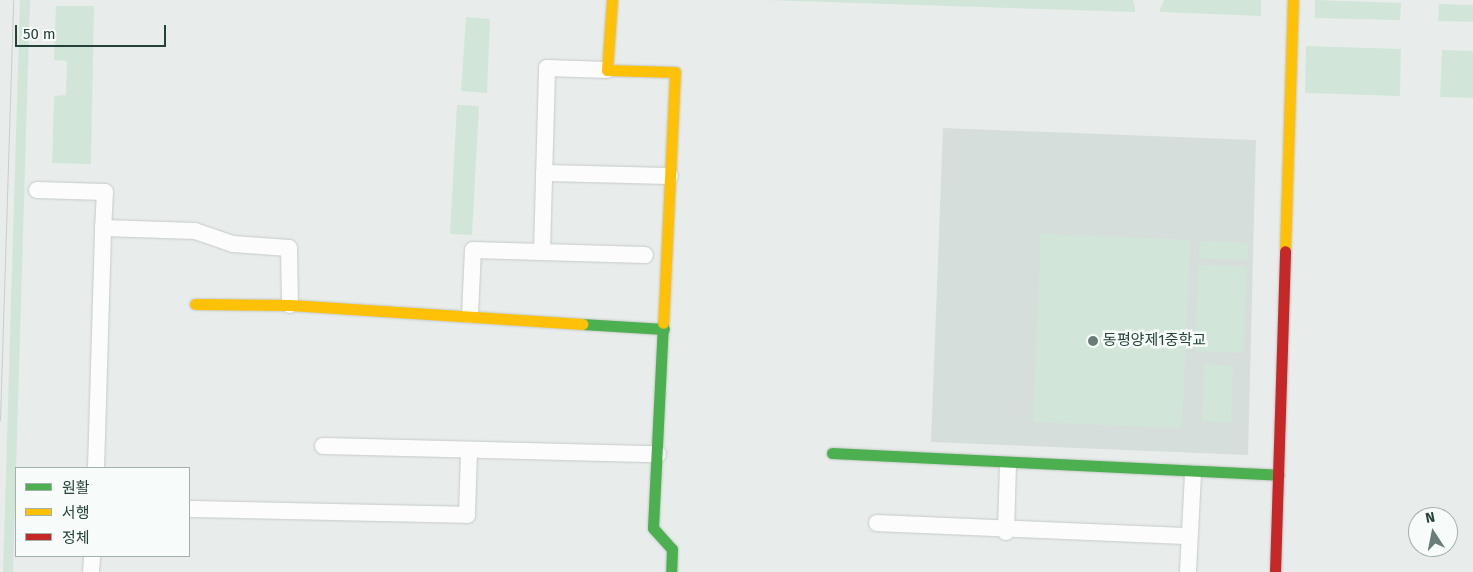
<!DOCTYPE html>
<html>
<head>
<meta charset="utf-8">
<style>
  body { margin:0 }
  #map { position:relative; width:1473px; height:572px; overflow:hidden; background:#e8edeb; font-family:"Fira Sans","Noto Sans KR",sans-serif }
  div>[style] { position:absolute }
  [style*='--x'] { left:calc(var(--x)*1px); top:calc(var(--y)*1px); width:calc(var(--w)*1px); rotate:calc(var(--a)*1deg) }
  .built>* { inset:0; background:#d6dedb }
  .green>* { inset:0; background:#d1e6d8 }
  .roads { filter:drop-shadow(0 0 1px #c5cac8) drop-shadow(0 0 1px #c5cac8) }
  .street>* { height:16px; margin:-8px; padding:0 8px; transform-origin:8px; border-radius:8px; background:#fcfcfc }
  .fast>* { height:11px; margin:-5.5px; padding:0 5.5px; transform-origin:5.5px; border-radius:5.5px; background:#4caf50 }
  .slow>* { height:11px; margin:-5.5px; padding:0 5.5px; transform-origin:5.5px; border-radius:5.5px; background:#ffc107 }
  .jam>* { height:11px; margin:-5.5px; padding:0 5.5px; transform-origin:5.5px; border-radius:5.5px; background:#c62828 }
  .tram>* { height:1px; margin:-0.5px; padding:0 0.5px; transform-origin:0.5px; border-radius:0.5px; background:#c9cdcc }
  .dots>* { width:14px; height:14px; translate:-50% -50%; box-sizing:border-box; border:2px solid #f7fbf9; border-radius:50% }
  span { translate:-50% -50%; white-space:nowrap; text-align:center; line-height:1.15; -webkit-text-stroke:5px #f7fbf9; paint-order:stroke }
  .poi-label { font-size:15px; color:#24423a }
  .left { translate:0 -50%; text-align:left }
  .legend { position:absolute; left:15px; top:467px; width:175px; height:90px; box-sizing:border-box; background:#f7fbf9; border:1px solid #a3b1ad; margin:0; padding:6px 9px; list-style:none; font-size:15px; color:#24423a }
  .legend li { display:flex; align-items:center; gap:10px; height:25px }
  .legend b { width:25px; border:1px solid #a3b1ad }
  .north { position:absolute; left:1408px; top:507px; width:50px; height:50px; box-sizing:border-box; background:#f7fbf9; border:1px solid #a3b1ad; border-radius:50%; rotate:349deg; font-size:14px; font-weight:700; line-height:20px; text-align:center; color:#24423a }
  .north::after { content:''; display:block; margin:auto; width:18px; height:22px; background:#697e78; clip-path:polygon(50% 0,100% 100%,50% 72%,0 100%) }
  .scale { position:absolute; left:15px; top:25px; width:151px; height:22px; box-sizing:border-box; border:2px solid #24423a; border-top:0; padding-left:6px; font-size:15px; line-height:18px; white-space:nowrap; color:#24423a; -webkit-text-stroke:4px #f7fbf9; paint-order:stroke }
</style>
</head>
<body>
<div id="map">
  <div class="built">
    <i style="clip-path:polygon(943px 128px,1256px 140px,1248px 455px,931px 442px)"></i>
  </div>
  <div class="green">
    <i style="clip-path:polygon(20px 0,30px 0,13px 572px,3px 572px)"></i>
    <i style="clip-path:polygon(765px 0,1133px 0,1135px 6px,1135px 12px)"></i>
    <i style="clip-path:polygon(1164px 0,1261px 0,1261px 16px,1159px 12px)"></i>
    <i style="clip-path:polygon(1315px 0,1401px 3px,1400px 20px,1315px 18px)"></i>
    <i style="clip-path:polygon(1439px 4px,1473px 5px,1473px 22px,1438px 21px)"></i>
    <i style="clip-path:polygon(56px 6px,94px 6px,91px 164px,52px 163px,54px 96px,66px 95px,67px 61px,54px 60px)"></i>
    <i style="clip-path:polygon(466px 17px,490px 19px,487px 93px,461px 91px)"></i>
    <i style="clip-path:polygon(1306px 46px,1401px 49px,1400px 96px,1305px 93px)"></i>
    <i style="clip-path:polygon(1442px 50px,1473px 51px,1473px 98px,1440px 97px)"></i>
    <i style="clip-path:polygon(457px 105px,479px 106px,472px 235px,450px 234px)"></i>
    <i style="clip-path:polygon(1041px 234px,1190px 240px,1182px 428px,1033px 422px)"></i>
    <i style="clip-path:polygon(1200px 241px,1248px 243px,1247px 260px,1199px 258px)"></i>
    <i style="clip-path:polygon(1199px 265px,1247px 267px,1243px 353px,1195px 351px)"></i>
    <i style="clip-path:polygon(1205px 365px,1233px 366px,1231px 422px,1202px 421px)"></i>
  </div>
  <div class="roads">
    <div class="street">
      <i style="--x:544;--y:173;--w:126;--a:1.4"></i>
      <i style="--x:37;--y:190;--w:68;--a:1.7"></i>
      <i style="--x:105;--y:192;--w:36;--a:93"></i>
      <i style="--x:103;--y:228;--w:92;--a:1.9"></i>
      <i style="--x:195;--y:231;--w:40;--a:18.9"></i>
      <i style="--x:233;--y:244;--w:56;--a:4.1"></i>
      <i style="--x:289;--y:248;--w:57;--a:89"></i>
      <i style="--x:542;--y:251;--w:183;--a:-88.4"></i>
      <i style="--x:547;--y:68;--w:60;--a:1.9"></i>
      <i style="--x:470;--y:315;--w:65;--a:-87.4"></i>
      <i style="--x:473;--y:250;--w:172;--a:1.7"></i>
      <i style="--x:323;--y:446;--w:335;--a:1.4"></i>
      <i style="--x:96;--y:468;--w:240;--a:-88.3"></i>
      <i style="--x:189;--y:509;--w:278;--a:1.2"></i>
      <i style="--x:467;--y:515;--w:65;--a:-88.2"></i>
      <i style="--x:877;--y:523;--w:312;--a:2.4"></i>
      <i style="--x:1006;--y:532;--w:67;--a:-88.3"></i>
      <i style="--x:91;--y:572;--w:16;--a:-86"></i>
      <i style="--x:1188;--y:572;--w:99;--a:-87.1"></i>
    </div>
    <div class="fast">
      <i style="--x:663;--y:323;--w:205;--a:92.8"></i>
      <i style="--x:653;--y:528;--w:28;--a:48"></i>
      <i style="--x:672;--y:549;--w:23;--a:92"></i>
      <i style="--x:582;--y:324;--w:82;--a:3.5"></i>
      <i style="--x:832;--y:453;--w:447;--a:2.8"></i>
    </div>
    <div class="slow">
      <i style="--x:612;--y:0;--w:70;--a:94.1"></i>
      <i style="--x:607;--y:70;--w:68;--a:1.7"></i>
      <i style="--x:675;--y:72;--w:251;--a:92.7"></i>
      <i style="--x:1285;--y:251;--w:251;--a:-88.2"></i>
      <i style="--x:195;--y:304;--w:95;--a:0.6"></i>
      <i style="--x:290;--y:305;--w:293;--a:3.7"></i>
    </div>
    <div class="jam">
      <i style="--x:1275;--y:572;--w:321;--a:-88.2"></i>
    </div>
  </div>
  <div class="tram">
    <i style="--x:0;--y:420;--w:420;--a:-88.2"></i>
  </div>
  <div class="dots">
    <i style="left:1093px;top:341px;background:#697e78"></i>
  </div>
  <div class="poi-label">
    <span class="left" style="left:1103px;top:341px">동평양제1중학교</span>
  </div>
  <ul class="legend">
  <li><b style="height:6px;background:#4caf50"></b>원활</li>
  <li><b style="height:6px;background:#ffc107"></b>서행</li>
  <li><b style="height:6px;background:#c62828"></b>정체</li>
  </ul>
  <div class="north">N</div>
  <div class="scale">50 m</div>
</div>
</body>
</html>
